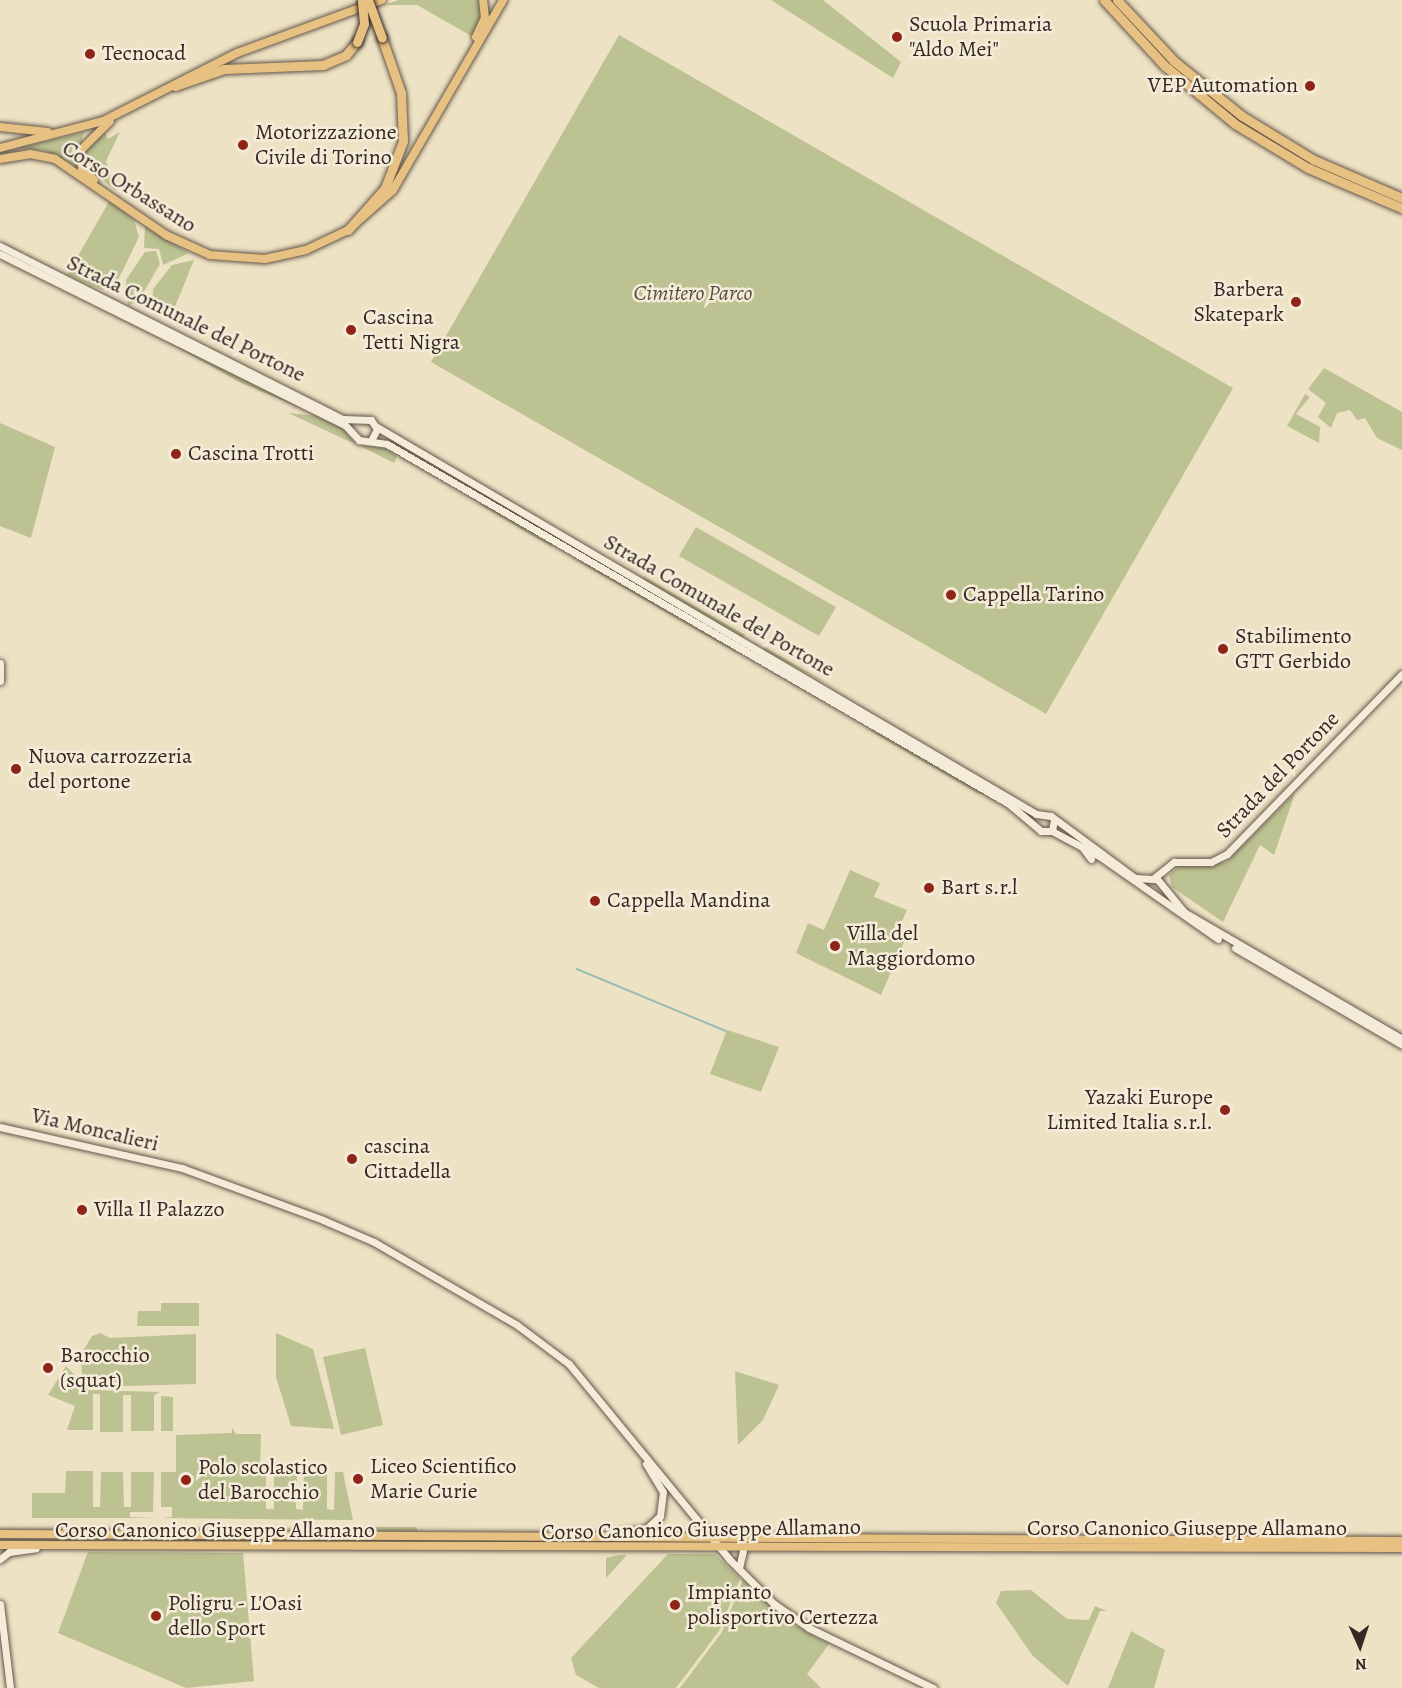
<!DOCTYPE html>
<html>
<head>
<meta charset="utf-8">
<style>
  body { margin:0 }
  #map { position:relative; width:1402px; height:1688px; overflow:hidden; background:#eee2c4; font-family:Alegreya,serif }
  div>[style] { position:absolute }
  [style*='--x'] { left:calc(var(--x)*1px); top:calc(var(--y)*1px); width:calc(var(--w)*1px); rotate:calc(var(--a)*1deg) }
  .green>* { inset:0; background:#bcc291 }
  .stream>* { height:1.5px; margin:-0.75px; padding:0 0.75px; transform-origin:0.75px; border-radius:0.75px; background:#99beb1 }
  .roads { filter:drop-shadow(0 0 2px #64564b) drop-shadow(0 0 2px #64564b) }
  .minor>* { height:7px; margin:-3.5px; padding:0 3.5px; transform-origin:3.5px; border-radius:3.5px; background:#f4ecd9 }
  .major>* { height:8px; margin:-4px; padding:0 4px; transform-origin:4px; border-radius:4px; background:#e7c182 }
  .highway>* { height:9px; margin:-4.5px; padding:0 4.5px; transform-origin:4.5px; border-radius:4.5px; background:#e7c182 }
  .bridges { filter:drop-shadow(0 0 2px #362823) drop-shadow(0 0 2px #362823) }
  .highway-bridge>* { height:9px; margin:-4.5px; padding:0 4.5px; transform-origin:4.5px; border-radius:4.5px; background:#e7c182 }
  .dots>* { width:16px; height:16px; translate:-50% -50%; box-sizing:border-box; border:3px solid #f4ecd9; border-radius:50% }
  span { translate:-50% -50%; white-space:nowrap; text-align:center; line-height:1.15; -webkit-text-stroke:5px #f4ecd9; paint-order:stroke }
  .poi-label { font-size:22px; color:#362823 }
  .left { translate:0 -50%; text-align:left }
  .right { translate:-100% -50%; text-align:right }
  .street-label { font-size:22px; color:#362823 }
  .park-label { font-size:22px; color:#584e3e; font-style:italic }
  .north { position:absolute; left:1330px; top:1616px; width:60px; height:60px; -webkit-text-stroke:4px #f4ecd9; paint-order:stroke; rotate:177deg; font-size:16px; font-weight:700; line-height:24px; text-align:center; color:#362823 }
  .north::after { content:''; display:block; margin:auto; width:21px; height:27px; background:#362823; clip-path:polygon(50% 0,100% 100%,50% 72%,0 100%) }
</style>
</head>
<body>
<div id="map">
  <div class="green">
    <i style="clip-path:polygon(399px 0,480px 0,482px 18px,473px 37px,417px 5px,384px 5px)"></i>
    <i style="clip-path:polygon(771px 0,823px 0,901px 62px,893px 78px)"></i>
    <i style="clip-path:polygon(619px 35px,1233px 388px,1046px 714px,431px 362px)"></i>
    <i style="clip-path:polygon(104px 131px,108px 139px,120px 132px,106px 161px,116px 191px,84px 165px,83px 152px)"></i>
    <i style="clip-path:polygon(84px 132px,76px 166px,43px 150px,17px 148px)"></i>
    <i style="clip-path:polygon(110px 200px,134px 220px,139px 237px,116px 284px,102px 290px,67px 275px)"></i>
    <i style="clip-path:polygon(145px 225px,167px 240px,189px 253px,163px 265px,159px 249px,144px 248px)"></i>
    <i style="clip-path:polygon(156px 251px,160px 264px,139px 300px,128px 306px,126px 280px,145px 252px)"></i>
    <i style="clip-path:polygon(194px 260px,170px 319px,152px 305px,153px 289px,172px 265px)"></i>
    <i style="clip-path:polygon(166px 341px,167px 340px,308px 411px,241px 383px)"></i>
    <i style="clip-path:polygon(1324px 368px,1402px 412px,1402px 450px,1377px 438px,1365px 418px,1357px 420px,1350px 410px,1337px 413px,1331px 428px,1318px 417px,1326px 403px,1308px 389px)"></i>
    <i style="clip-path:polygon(1305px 394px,1310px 397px,1296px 414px,1320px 427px,1319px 443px,1287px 426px)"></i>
    <i style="clip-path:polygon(288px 413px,319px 416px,344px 428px,355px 444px)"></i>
    <i style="clip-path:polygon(0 423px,55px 447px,31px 538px,0 526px)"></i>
    <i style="clip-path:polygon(360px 446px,383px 446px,397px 457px,394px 463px)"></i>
    <i style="clip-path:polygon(477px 503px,490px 507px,554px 544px,552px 547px)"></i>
    <i style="clip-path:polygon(696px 527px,836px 607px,819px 636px,679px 556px)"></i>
    <i style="clip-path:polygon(572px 558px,602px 571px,737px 649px,735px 652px)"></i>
    <i style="clip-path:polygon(643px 576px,745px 635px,743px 638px,645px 582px)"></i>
    <i style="clip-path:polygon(765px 647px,832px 686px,763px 650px)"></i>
    <i style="clip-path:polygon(867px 729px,880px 733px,988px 795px,977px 793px)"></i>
    <i style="clip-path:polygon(1295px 793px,1274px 855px,1260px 845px,1223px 922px,1172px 887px,1169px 875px,1181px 865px,1226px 862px)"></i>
    <i style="clip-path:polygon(850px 870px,880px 883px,874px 897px,907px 910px,895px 937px,904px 942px,881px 995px,796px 953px,808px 923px,824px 930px)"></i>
    <i style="clip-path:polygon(727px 1030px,779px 1047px,761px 1092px,710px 1074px)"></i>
    <i style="clip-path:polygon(161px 1303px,199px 1303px,199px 1326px,137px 1326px,138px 1311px,161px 1311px)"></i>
    <i style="clip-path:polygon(100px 1333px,110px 1338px,196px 1334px,196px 1384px,90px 1387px,82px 1376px,81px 1354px,92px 1336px)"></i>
    <i style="clip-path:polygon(276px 1333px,313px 1349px,334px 1429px,291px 1426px,276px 1377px)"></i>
    <i style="clip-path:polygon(365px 1348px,383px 1425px,341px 1435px,323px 1357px)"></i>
    <i style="clip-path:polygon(66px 1366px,89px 1390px,160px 1392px,154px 1395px,154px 1431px,131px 1431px,131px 1395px,123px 1395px,123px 1432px,100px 1432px,100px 1394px,93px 1394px,93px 1430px,67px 1430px,75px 1406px,48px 1395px)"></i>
    <i style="clip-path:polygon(735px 1371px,779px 1385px,763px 1420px,738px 1445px)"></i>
    <i style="clip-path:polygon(161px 1396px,173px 1397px,173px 1431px,161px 1431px)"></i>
    <i style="clip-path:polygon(232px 1428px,236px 1434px,261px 1434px,260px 1468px,247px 1472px,266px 1472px,266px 1509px,274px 1509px,274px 1472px,297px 1472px,296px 1509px,303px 1510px,304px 1472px,327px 1472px,327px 1509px,334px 1510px,335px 1472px,343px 1472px,353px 1520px,162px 1518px,172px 1517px,172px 1507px,161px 1507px,161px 1472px,176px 1472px,176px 1435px,232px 1433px)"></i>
    <i style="clip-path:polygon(66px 1471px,93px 1471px,93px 1507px,100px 1507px,101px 1472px,123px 1472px,124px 1507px,131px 1507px,131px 1472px,154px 1472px,153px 1512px,130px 1512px,130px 1517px,158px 1518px,32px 1518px,32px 1493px,65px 1493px)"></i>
    <i style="clip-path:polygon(361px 1527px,416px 1527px,418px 1531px,365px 1531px)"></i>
    <i style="clip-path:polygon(161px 1538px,366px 1538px,373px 1545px,158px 1541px)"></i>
    <i style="clip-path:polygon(88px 1552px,243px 1553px,254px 1681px,186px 1688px,58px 1633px)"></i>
    <i style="clip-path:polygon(668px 1554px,715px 1554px,740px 1579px,719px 1631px,676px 1688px,599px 1688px,576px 1675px,571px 1658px)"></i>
    <i style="clip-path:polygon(619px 1555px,627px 1555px,606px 1578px,606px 1558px)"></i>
    <i style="clip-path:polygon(743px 1580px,786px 1621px,829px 1644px,807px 1674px,821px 1688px,680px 1688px,722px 1632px)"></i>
    <i style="clip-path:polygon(1031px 1590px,1067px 1619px,1089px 1620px,1095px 1606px,1107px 1611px,1100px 1611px,1068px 1686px,1033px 1656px,996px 1603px,1001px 1591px)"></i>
    <i style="clip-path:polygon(1131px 1631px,1165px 1650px,1154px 1688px,1108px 1688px)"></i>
  </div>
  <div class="stream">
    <i style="--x:577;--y:969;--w:161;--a:22.6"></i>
  </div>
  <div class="roads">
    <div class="minor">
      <i style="--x:0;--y:246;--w:384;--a:26.8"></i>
      <i style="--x:343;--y:419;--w:28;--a:2"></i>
      <i style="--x:371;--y:420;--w:11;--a:56"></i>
      <i style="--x:377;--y:429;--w:13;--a:117"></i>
      <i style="--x:0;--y:254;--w:385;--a:26.4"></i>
      <i style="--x:345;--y:425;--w:21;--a:47"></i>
      <i style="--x:359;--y:440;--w:28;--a:8"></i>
      <i style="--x:387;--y:444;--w:719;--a:30.06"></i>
      <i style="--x:1009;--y:804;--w:42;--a:40.2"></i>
      <i style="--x:1041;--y:831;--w:11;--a:0"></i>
      <i style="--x:1052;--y:831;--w:11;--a:-80"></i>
      <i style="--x:377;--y:427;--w:764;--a:30.42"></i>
      <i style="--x:1036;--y:814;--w:15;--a:8"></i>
      <i style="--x:1051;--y:816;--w:104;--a:36.4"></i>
      <i style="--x:1135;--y:878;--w:22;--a:3"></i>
      <i style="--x:1157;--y:879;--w:43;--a:50.7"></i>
      <i style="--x:1184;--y:912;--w:252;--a:30.2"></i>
      <i style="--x:0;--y:663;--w:18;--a:90"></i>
      <i style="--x:1052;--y:831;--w:53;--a:28"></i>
      <i style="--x:1099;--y:856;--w:145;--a:34.9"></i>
      <i style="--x:1082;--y:847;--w:15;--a:53"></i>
      <i style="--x:1154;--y:878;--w:26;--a:-39"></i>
      <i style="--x:1174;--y:862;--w:37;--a:0"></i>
      <i style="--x:1211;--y:862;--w:18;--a:-27"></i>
      <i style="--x:1227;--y:854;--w:251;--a:-45.8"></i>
      <i style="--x:1235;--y:948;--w:193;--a:30.1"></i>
      <i style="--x:0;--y:1127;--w:187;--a:12.7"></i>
      <i style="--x:182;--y:1168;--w:150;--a:20.2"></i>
      <i style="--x:323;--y:1220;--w:56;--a:23.3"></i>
      <i style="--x:374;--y:1242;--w:165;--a:30.1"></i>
      <i style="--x:517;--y:1325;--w:65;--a:36.9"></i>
      <i style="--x:569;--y:1364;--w:252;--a:50.6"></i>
      <i style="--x:729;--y:1559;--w:64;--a:45"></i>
      <i style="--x:774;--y:1604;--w:42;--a:34.4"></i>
      <i style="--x:809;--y:1628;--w:138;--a:25.8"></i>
      <i style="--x:606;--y:1535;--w:40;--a:-8.5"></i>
      <i style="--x:646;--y:1529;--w:19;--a:-43"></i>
      <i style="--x:660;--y:1516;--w:24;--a:-83"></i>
      <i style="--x:663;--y:1492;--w:33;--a:-121"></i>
      <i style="--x:0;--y:1559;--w:11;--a:-38"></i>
      <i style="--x:9;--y:1552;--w:27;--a:-8"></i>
      <i style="--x:739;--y:1568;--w:17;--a:-77"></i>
      <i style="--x:0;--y:1604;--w:85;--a:83.2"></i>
    </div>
    <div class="major">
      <i style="--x:476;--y:37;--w:21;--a:-65"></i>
      <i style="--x:485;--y:18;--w:18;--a:-96"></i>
      <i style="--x:0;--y:127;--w:48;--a:5.9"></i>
      <i style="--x:0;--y:148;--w:106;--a:-14.7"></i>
      <i style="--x:103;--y:121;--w:150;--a:-26.9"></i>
      <i style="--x:237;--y:53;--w:154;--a:-20.1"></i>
      <i style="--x:0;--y:159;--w:30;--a:-9"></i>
      <i style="--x:30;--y:154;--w:25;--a:11"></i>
      <i style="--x:55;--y:159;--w:135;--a:34.4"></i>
      <i style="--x:166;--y:235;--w:48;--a:24.4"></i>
      <i style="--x:210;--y:255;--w:55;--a:4.2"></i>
      <i style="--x:265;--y:259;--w:42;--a:-12.4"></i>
      <i style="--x:306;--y:250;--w:47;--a:-25.5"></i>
      <i style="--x:348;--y:230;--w:60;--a:-41.6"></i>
      <i style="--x:393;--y:190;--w:220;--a:-59.9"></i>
      <i style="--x:94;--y:180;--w:17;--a:-135"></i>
      <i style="--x:82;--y:168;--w:17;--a:-97"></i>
      <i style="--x:80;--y:151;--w:42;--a:-45"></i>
      <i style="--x:0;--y:1534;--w:1402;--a:0.29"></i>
      <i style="--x:0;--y:1545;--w:1402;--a:0.12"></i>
    </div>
    <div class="highway">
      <i style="--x:1104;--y:0;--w:90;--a:47.3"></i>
      <i style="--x:1165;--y:66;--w:91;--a:39.6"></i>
      <i style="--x:1235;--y:124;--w:85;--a:31.1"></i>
      <i style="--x:1308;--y:168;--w:102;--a:23.1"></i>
      <i style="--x:1117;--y:0;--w:83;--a:46.9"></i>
      <i style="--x:1174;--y:61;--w:87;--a:39"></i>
      <i style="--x:1242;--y:116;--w:84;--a:31.4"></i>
      <i style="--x:1314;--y:160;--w:96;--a:23.4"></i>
      <i style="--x:175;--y:86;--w:52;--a:-19.1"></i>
      <i style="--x:224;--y:69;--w:99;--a:-2.3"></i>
      <i style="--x:323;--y:65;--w:25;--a:-23"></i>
      <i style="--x:346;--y:55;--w:17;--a:-50"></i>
      <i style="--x:348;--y:230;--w:56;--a:-48.6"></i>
      <i style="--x:385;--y:188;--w:50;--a:-69"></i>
      <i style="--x:403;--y:141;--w:48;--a:-92.4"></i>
      <i style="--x:401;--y:93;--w:58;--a:-109.1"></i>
    </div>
  </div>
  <div class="bridges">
    <div class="highway-bridge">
      <i style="--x:368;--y:0;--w:40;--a:69.8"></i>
      <i style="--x:357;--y:42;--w:19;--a:-69"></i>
      <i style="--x:364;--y:24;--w:24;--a:-95"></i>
    </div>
  </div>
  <div class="dots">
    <i style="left:897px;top:37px;background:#8f2418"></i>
    <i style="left:90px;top:54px;background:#8f2418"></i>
    <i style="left:1310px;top:86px;background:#8f2418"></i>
    <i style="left:243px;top:145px;background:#8f2418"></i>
    <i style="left:1296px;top:302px;background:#8f2418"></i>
    <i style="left:351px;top:330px;background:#8f2418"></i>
    <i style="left:176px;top:454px;background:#8f2418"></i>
    <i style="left:951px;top:595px;background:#8f2418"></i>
    <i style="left:1223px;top:649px;background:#8f2418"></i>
    <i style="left:16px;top:769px;background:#8f2418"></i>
    <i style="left:929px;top:888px;background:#8f2418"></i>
    <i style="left:595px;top:901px;background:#8f2418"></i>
    <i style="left:835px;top:946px;background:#8f2418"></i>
    <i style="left:1225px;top:1110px;background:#8f2418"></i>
    <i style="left:352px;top:1159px;background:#8f2418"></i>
    <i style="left:82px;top:1210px;background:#8f2418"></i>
    <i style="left:48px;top:1368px;background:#8f2418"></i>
    <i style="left:358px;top:1479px;background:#8f2418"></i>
    <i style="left:186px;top:1480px;background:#8f2418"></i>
    <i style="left:675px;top:1605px;background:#8f2418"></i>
    <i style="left:156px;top:1616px;background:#8f2418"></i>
  </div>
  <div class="poi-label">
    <span class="left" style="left:909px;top:37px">Scuola Primaria<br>"Aldo Mei"</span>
    <span class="left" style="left:102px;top:54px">Tecnocad</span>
    <span class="right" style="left:1298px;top:86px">VEP Automation</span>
    <span class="left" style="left:255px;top:145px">Motorizzazione<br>Civile di Torino</span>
    <span class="right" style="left:1284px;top:302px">Barbera<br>Skatepark</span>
    <span class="left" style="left:363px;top:330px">Cascina<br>Tetti Nigra</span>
    <span class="left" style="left:188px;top:454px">Cascina Trotti</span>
    <span class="left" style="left:963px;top:595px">Cappella Tarino</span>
    <span class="left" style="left:1235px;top:649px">Stabilimento<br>GTT Gerbido</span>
    <span class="left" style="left:28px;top:769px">Nuova carrozzeria<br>del portone</span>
    <span class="left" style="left:941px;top:888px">Bart s.r.l</span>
    <span class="left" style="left:607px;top:901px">Cappella Mandina</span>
    <span class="left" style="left:847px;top:946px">Villa del<br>Maggiordomo</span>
    <span class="right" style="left:1213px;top:1110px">Yazaki Europe<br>Limited Italia s.r.l.</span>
    <span class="left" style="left:364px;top:1159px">cascina<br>Cittadella</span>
    <span class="left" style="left:94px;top:1210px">Villa Il Palazzo</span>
    <span class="left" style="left:60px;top:1368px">Barocchio<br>(squat)</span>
    <span class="left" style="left:370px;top:1479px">Liceo Scientifico<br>Marie Curie</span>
    <span class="left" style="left:198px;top:1480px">Polo scolastico<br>del Barocchio</span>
    <span class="left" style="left:687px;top:1605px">Impianto<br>polisportivo Certezza</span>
    <span class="left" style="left:168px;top:1616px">Poligru - L'Oasi<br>dello Sport</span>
  </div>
  <div class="street-label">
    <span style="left:129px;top:187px;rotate:32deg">Corso Orbassano</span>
    <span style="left:186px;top:319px;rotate:26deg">Strada Comunale del Portone</span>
    <span style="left:719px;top:606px;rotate:30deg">Strada Comunale del Portone</span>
    <span style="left:1278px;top:775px;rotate:-46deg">Strada del Portone</span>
    <span style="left:95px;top:1130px;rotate:13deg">Via Moncalieri</span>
    <span style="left:1187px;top:1529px">Corso Canonico Giuseppe Allamano</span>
    <span style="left:701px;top:1530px;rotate:-1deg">Corso Canonico Giuseppe Allamano</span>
    <span style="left:215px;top:1531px">Corso Canonico Giuseppe Allamano</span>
  </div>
  <div class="park-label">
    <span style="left:693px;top:294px">Cimitero Parco</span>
  </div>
  <div class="north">N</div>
</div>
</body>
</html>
